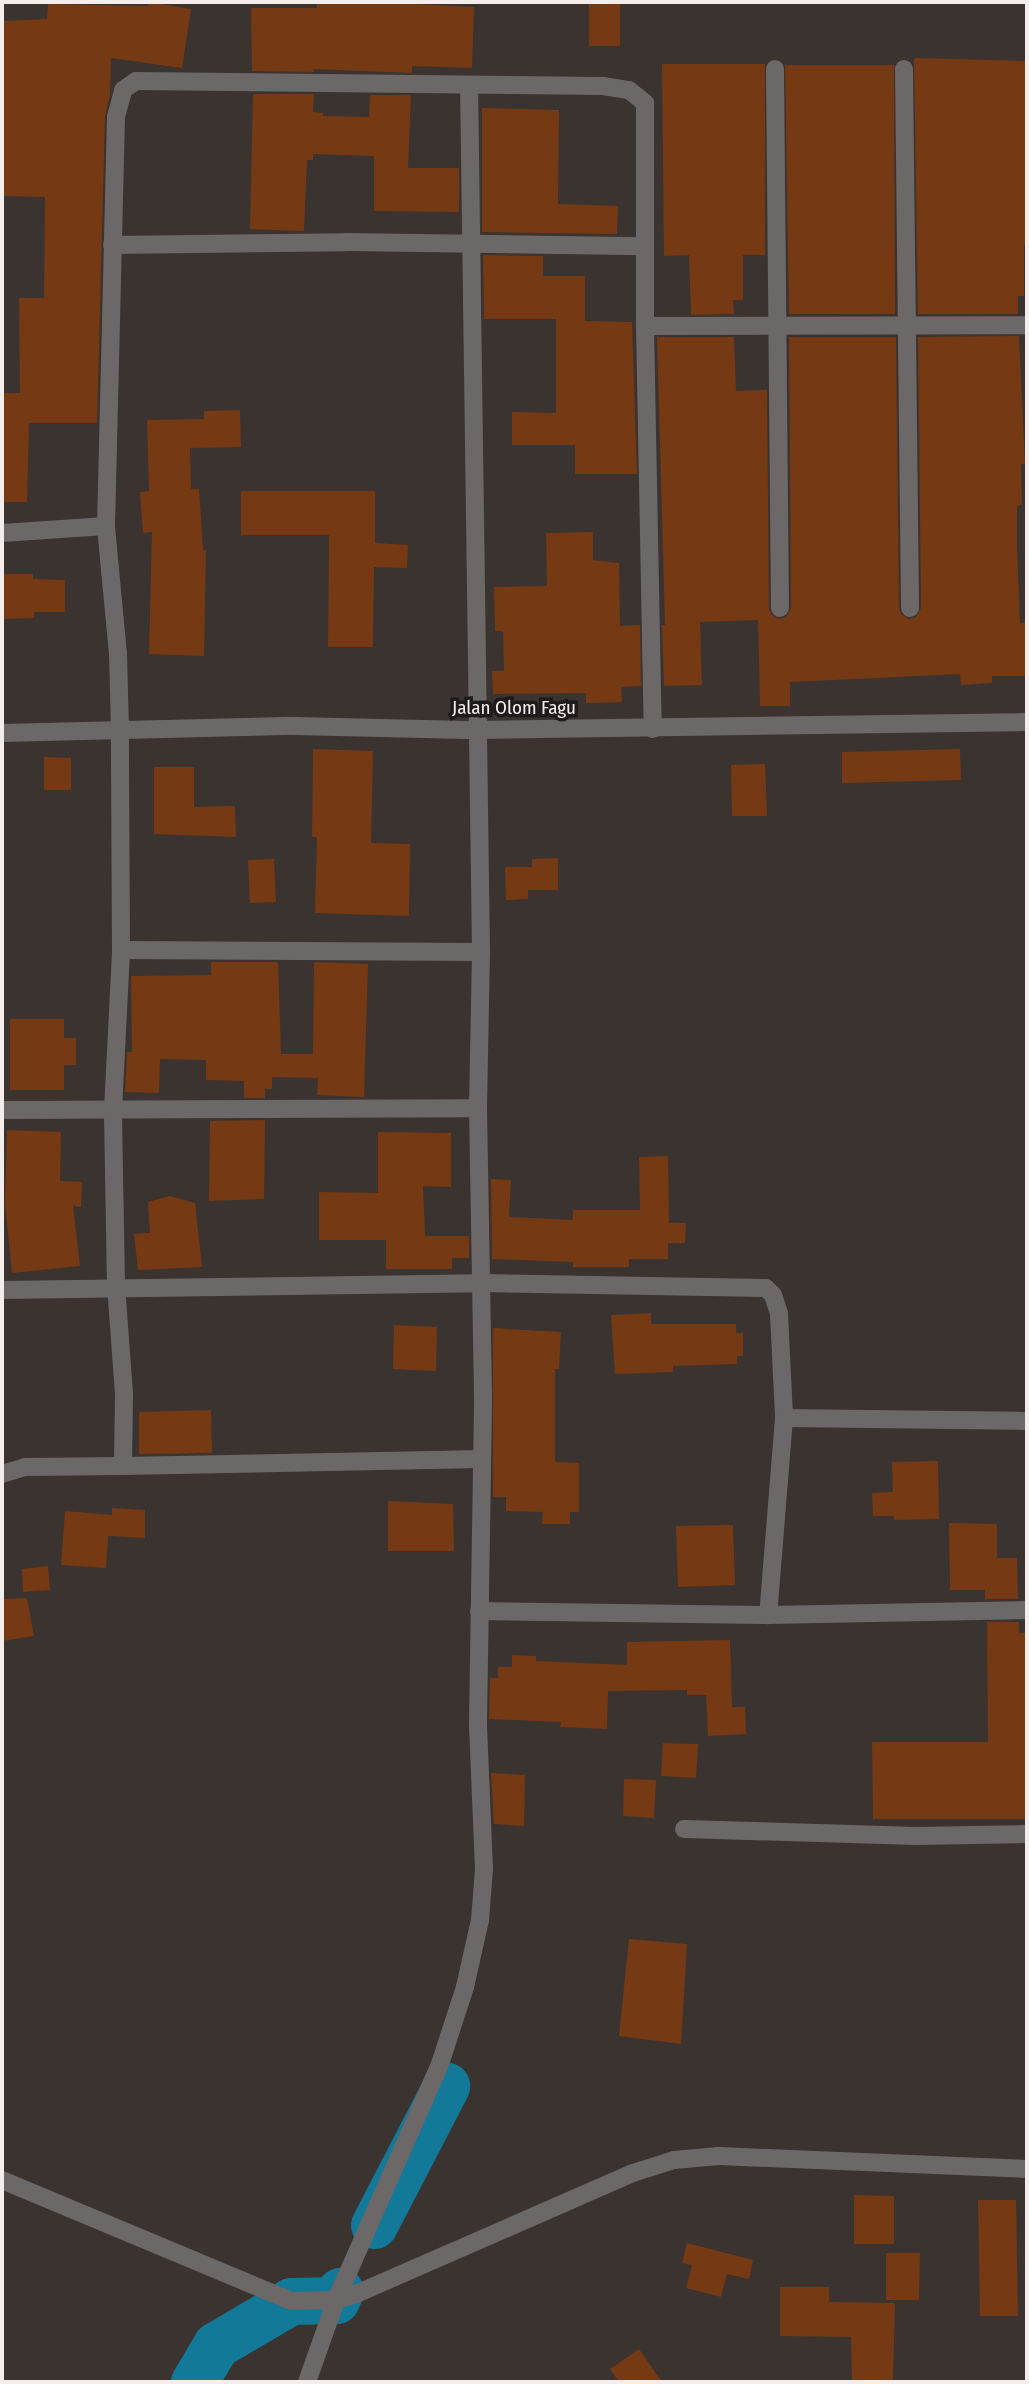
<!DOCTYPE html>
<html>
<head>
<meta charset="utf-8">
<style>
  body { margin:0 }
  #map { position:relative; width:1029px; height:2384px; overflow:hidden; background:#3a332f; font-family:"Fira Sans Condensed",sans-serif }
  div>[style] { position:absolute }
  [style*='--x'] { left:calc(var(--x)*1px); top:calc(var(--y)*1px); width:calc(var(--w)*1px); rotate:calc(var(--a)*1deg) }
  .river>* { height:47px; margin:-23.5px; padding:0 23.5px; transform-origin:23.5px; border-radius:23.5px; background:#127a98 }
  .building>* { inset:0; background:#753a14 }
  .minor>* { height:18px; margin:-9px; padding:0 9px; transform-origin:9px; border-radius:9px; background:#6c6868 }
  span { translate:-50% -50%; white-space:nowrap; text-align:center; line-height:1.15; -webkit-text-stroke:7px #1e1b1a; paint-order:stroke }
  .street-label { font-size:19px; color:#f3eeec }
  .frame { position:absolute; inset:0; border:4px solid #f3eeec; pointer-events:none }
</style>
</head>
<body>
<div id="map">
  <div class="river">
    <i style="--x:374;--y:2225;--w:157;--a:-62.6"></i>
    <i style="--x:194;--y:2382;--w:43;--a:-59.3"></i>
    <i style="--x:216;--y:2345;--w:87;--a:-30.4"></i>
    <i style="--x:291;--y:2301;--w:45;--a:-1.3"></i>
    <i style="--x:336;--y:2300;--w:10;--a:-66"></i>
  </div>
  <div class="building">
    <i style="clip-path:polygon(148px 2px,191px 9px,182px 68px,111px 58px,110px 94px,105px 117px,97px 423px,29px 423px,27px 502px,2px 502px,2px 393px,20px 393px,19px 298px,44px 298px,45px 197px,2px 196px,2px 21px,47px 19px,48px 4px,148px 6px)"></i>
    <i style="clip-path:polygon(374px 2px,474px 7px,472px 68px,412px 66px,412px 73px,314px 69px,314px 72px,252px 71px,251px 8px,317px 8px,317px 3px)"></i>
    <i style="clip-path:polygon(589px 2px,620px 3px,620px 46px,589px 46px)"></i>
    <i style="clip-path:polygon(914px 58px,1027px 61px,1027px 245px,1024px 245px,1024px 296px,1018px 296px,1018px 314px,918px 314px)"></i>
    <i style="clip-path:polygon(662px 64px,765px 64px,765px 255px,743px 255px,743px 300px,733px 300px,734px 314px,691px 315px,689px 255px,664px 256px)"></i>
    <i style="clip-path:polygon(785px 65px,894px 65px,895px 314px,789px 314px)"></i>
    <i style="clip-path:polygon(253px 94px,314px 94px,313px 112px,323px 113px,323px 116px,369px 117px,370px 95px,411px 95px,408px 168px,459px 168px,459px 212px,374px 211px,374px 156px,313px 154px,313px 160px,307px 160px,304px 231px,250px 229px)"></i>
    <i style="clip-path:polygon(482px 108px,559px 110px,558px 204px,618px 206px,617px 234px,482px 232px)"></i>
    <i style="clip-path:polygon(483px 255px,543px 256px,543px 276px,585px 276px,585px 321px,632px 322px,637px 474px,575px 474px,575px 445px,512px 445px,512px 412px,556px 413px,556px 319px,484px 319px)"></i>
    <i style="clip-path:polygon(1019px 336px,1025px 464px,1021px 464px,1022px 505px,1017px 506px,1017px 545px,1020px 623px,1027px 622px,1027px 676px,992px 676px,992px 683px,961px 685px,960px 674px,790px 682px,790px 706px,760px 706px,758px 620px,700px 622px,702px 685px,664px 686px,662px 625px,665px 625px,657px 337px,734px 337px,736px 391px,767px 390px,769px 608px,771px 614px,779px 619px,786px 617px,791px 608px,789px 337px,896px 337px,899px 608px,901px 614px,909px 619px,916px 617px,921px 608px,918px 337px)"></i>
    <i style="clip-path:polygon(240px 410px,241px 447px,190px 448px,191px 489px,199px 489px,203px 550px,206px 550px,204px 656px,149px 654px,152px 532px,143px 533px,140px 492px,149px 491px,147px 420px,204px 419px,204px 411px)"></i>
    <i style="clip-path:polygon(241px 491px,375px 491px,375px 543px,408px 545px,407px 568px,374px 567px,373px 647px,328px 647px,329px 535px,241px 535px)"></i>
    <i style="clip-path:polygon(593px 532px,593px 560px,619px 563px,620px 626px,640px 625px,641px 686px,621px 687px,622px 702px,586px 703px,586px 693px,493px 694px,492px 671px,504px 671px,503px 631px,495px 631px,494px 587px,547px 586px,546px 533px)"></i>
    <i style="clip-path:polygon(2px 574px,33px 574px,33px 579px,65px 580px,65px 612px,34px 612px,34px 618px,2px 619px)"></i>
    <i style="clip-path:polygon(313px 749px,373px 751px,371px 843px,410px 844px,409px 916px,315px 913px,317px 837px,312px 837px)"></i>
    <i style="clip-path:polygon(960px 749px,961px 780px,842px 783px,842px 752px)"></i>
    <i style="clip-path:polygon(44px 757px,71px 758px,71px 790px,44px 790px)"></i>
    <i style="clip-path:polygon(765px 764px,767px 816px,732px 816px,731px 765px)"></i>
    <i style="clip-path:polygon(154px 767px,194px 767px,194px 807px,235px 806px,236px 837px,154px 834px)"></i>
    <i style="clip-path:polygon(558px 858px,558px 890px,528px 890px,528px 899px,506px 900px,505px 867px,532px 867px,532px 859px)"></i>
    <i style="clip-path:polygon(274px 859px,276px 902px,250px 903px,248px 860px)"></i>
    <i style="clip-path:polygon(211px 962px,278px 962px,281px 1054px,313px 1054px,314px 962px,368px 964px,364px 1097px,317px 1095px,318px 1078px,272px 1077px,272px 1089px,265px 1089px,265px 1098px,244px 1098px,244px 1081px,206px 1080px,206px 1060px,160px 1059px,159px 1093px,125px 1092px,127px 1052px,132px 1052px,131px 976px,211px 975px)"></i>
    <i style="clip-path:polygon(10px 1019px,64px 1019px,64px 1038px,76px 1038px,76px 1065px,64px 1065px,64px 1090px,10px 1090px)"></i>
    <i style="clip-path:polygon(265px 1120px,264px 1199px,209px 1201px,210px 1121px)"></i>
    <i style="clip-path:polygon(7px 1130px,61px 1132px,60px 1181px,82px 1182px,81px 1207px,73px 1206px,80px 1266px,12px 1273px,5px 1204px)"></i>
    <i style="clip-path:polygon(378px 1132px,451px 1133px,451px 1187px,423px 1186px,425px 1236px,469px 1236px,469px 1258px,452px 1258px,452px 1269px,386px 1269px,386px 1240px,319px 1240px,319px 1192px,378px 1193px)"></i>
    <i style="clip-path:polygon(668px 1156px,669px 1223px,686px 1223px,685px 1243px,668px 1243px,668px 1259px,629px 1259px,629px 1267px,573px 1267px,573px 1262px,492px 1259px,491px 1179px,511px 1180px,509px 1217px,573px 1220px,573px 1210px,640px 1210px,639px 1157px)"></i>
    <i style="clip-path:polygon(170px 1196px,195px 1203px,202px 1267px,138px 1270px,134px 1234px,150px 1233px,148px 1202px)"></i>
    <i style="clip-path:polygon(651px 1313px,651px 1324px,736px 1324px,736px 1333px,743px 1333px,743px 1356px,737px 1356px,737px 1364px,673px 1366px,673px 1372px,615px 1374px,611px 1315px)"></i>
    <i style="clip-path:polygon(394px 1325px,437px 1327px,436px 1371px,393px 1369px)"></i>
    <i style="clip-path:polygon(493px 1328px,561px 1332px,559px 1369px,555px 1369px,555px 1462px,579px 1463px,579px 1512px,570px 1512px,570px 1524px,542px 1524px,543px 1512px,506px 1511px,506px 1497px,493px 1497px)"></i>
    <i style="clip-path:polygon(211px 1410px,212px 1453px,139px 1454px,139px 1412px)"></i>
    <i style="clip-path:polygon(938px 1461px,939px 1519px,894px 1520px,894px 1516px,873px 1516px,872px 1493px,893px 1492px,892px 1462px)"></i>
    <i style="clip-path:polygon(388px 1501px,453px 1504px,454px 1551px,388px 1551px)"></i>
    <i style="clip-path:polygon(112px 1508px,145px 1510px,145px 1538px,108px 1536px,106px 1568px,61px 1565px,65px 1511px,112px 1515px)"></i>
    <i style="clip-path:polygon(949px 1523px,997px 1524px,997px 1558px,1017px 1558px,1018px 1599px,985px 1599px,985px 1590px,950px 1590px)"></i>
    <i style="clip-path:polygon(733px 1525px,735px 1585px,678px 1587px,676px 1526px)"></i>
    <i style="clip-path:polygon(48px 1566px,50px 1590px,23px 1592px,22px 1569px)"></i>
    <i style="clip-path:polygon(27px 1598px,34px 1636px,2px 1641px,2px 1599px)"></i>
    <i style="clip-path:polygon(987px 1622px,1019px 1622px,1019px 1633px,1027px 1633px,1025px 1819px,873px 1819px,872px 1742px,988px 1742px)"></i>
    <i style="clip-path:polygon(730px 1640px,732px 1707px,745px 1707px,746px 1734px,708px 1736px,706px 1695px,687px 1695px,687px 1690px,608px 1691px,607px 1729px,560px 1727px,561px 1722px,489px 1719px,490px 1678px,498px 1678px,498px 1667px,512px 1667px,512px 1655px,536px 1656px,536px 1661px,627px 1665px,627px 1642px)"></i>
    <i style="clip-path:polygon(663px 1743px,698px 1744px,696px 1778px,661px 1776px)"></i>
    <i style="clip-path:polygon(491px 1773px,525px 1775px,524px 1826px,494px 1824px)"></i>
    <i style="clip-path:polygon(624px 1779px,656px 1780px,654px 1818px,623px 1816px)"></i>
    <i style="clip-path:polygon(629px 1939px,687px 1944px,681px 2044px,619px 2036px)"></i>
    <i style="clip-path:polygon(854px 2195px,894px 2196px,894px 2244px,854px 2244px)"></i>
    <i style="clip-path:polygon(978px 2200px,1016px 2200px,1018px 2316px,980px 2316px)"></i>
    <i style="clip-path:polygon(687px 2243px,753px 2260px,749px 2279px,727px 2274px,721px 2297px,686px 2288px,692px 2265px,682px 2263px)"></i>
    <i style="clip-path:polygon(886px 2253px,920px 2253px,919px 2300px,886px 2300px)"></i>
    <i style="clip-path:polygon(780px 2287px,829px 2287px,829px 2302px,895px 2303px,893px 2382px,852px 2382px,851px 2337px,780px 2336px)"></i>
    <i style="clip-path:polygon(639px 2349px,662px 2382px,619px 2382px,610px 2369px)"></i>
  </div>
  <div class="minor">
    <i style="--x:775;--y:69;--w:539;--a:89.47"></i>
    <i style="--x:904;--y:69;--w:539;--a:89.36"></i>
    <i style="--x:112;--y:245;--w:234;--a:-0.7"></i>
    <i style="--x:346;--y:242;--w:299;--a:0.8"></i>
    <i style="--x:645;--y:326;--w:403;--a:88.9"></i>
    <i style="--x:2;--y:533;--w:104;--a:-3.9"></i>
    <i style="--x:2;--y:733;--w:293;--a:-1.4"></i>
    <i style="--x:295;--y:726;--w:182;--a:1.3"></i>
    <i style="--x:477;--y:730;--w:550;--a:-0.83"></i>
    <i style="--x:121;--y:950;--w:360;--a:0.3"></i>
    <i style="--x:2;--y:1110;--w:476;--a:-0.2"></i>
    <i style="--x:2;--y:1290;--w:477;--a:-0.8"></i>
    <i style="--x:479;--y:1283;--w:287;--a:1"></i>
    <i style="--x:766;--y:1288;--w:10;--a:45"></i>
    <i style="--x:773;--y:1295;--w:20;--a:72"></i>
    <i style="--x:779;--y:1314;--w:104;--a:87.2"></i>
    <i style="--x:784;--y:1418;--w:198;--a:94.6"></i>
    <i style="--x:784;--y:1418;--w:243;--a:0.7"></i>
    <i style="--x:123;--y:1466;--w:359;--a:-1.1"></i>
    <i style="--x:2;--y:1474;--w:24;--a:-17"></i>
    <i style="--x:25;--y:1467;--w:98;--a:-0.6"></i>
    <i style="--x:123;--y:1466;--w:72;--a:-89.2"></i>
    <i style="--x:124;--y:1394;--w:108;--a:-94.2"></i>
    <i style="--x:116;--y:1286;--w:176;--a:-91"></i>
    <i style="--x:113;--y:1110;--w:160;--a:-87.1"></i>
    <i style="--x:121;--y:950;--w:220;--a:-90.3"></i>
    <i style="--x:120;--y:730;--w:76;--a:-91.5"></i>
    <i style="--x:118;--y:654;--w:129;--a:-95.4"></i>
    <i style="--x:106;--y:526;--w:409;--a:-88.6"></i>
    <i style="--x:116;--y:117;--w:28;--a:-75"></i>
    <i style="--x:123;--y:90;--w:16;--a:-35"></i>
    <i style="--x:136;--y:81;--w:467;--a:0.6"></i>
    <i style="--x:603;--y:86;--w:26;--a:9"></i>
    <i style="--x:629;--y:90;--w:21;--a:39"></i>
    <i style="--x:645;--y:103;--w:223;--a:90"></i>
    <i style="--x:645;--y:326;--w:382;--a:-0.1"></i>
    <i style="--x:479;--y:1611;--w:289;--a:0.8"></i>
    <i style="--x:768;--y:1615;--w:259;--a:-1.1"></i>
    <i style="--x:684;--y:1829;--w:232;--a:1.7"></i>
    <i style="--x:916;--y:1836;--w:111;--a:-1"></i>
    <i style="--x:2;--y:2180;--w:313;--a:22.7"></i>
    <i style="--x:291;--y:2301;--w:45;--a:-1.3"></i>
    <i style="--x:336;--y:2300;--w:21;--a:-17"></i>
    <i style="--x:356;--y:2294;--w:302;--a:-23.6"></i>
    <i style="--x:633;--y:2173;--w:43;--a:-17.6"></i>
    <i style="--x:674;--y:2160;--w:45;--a:-5.1"></i>
    <i style="--x:719;--y:2156;--w:308;--a:2.4"></i>
    <i style="--x:307;--y:2382;--w:87;--a:-70.5"></i>
    <i style="--x:336;--y:2300;--w:258;--a:-66.2"></i>
    <i style="--x:440;--y:2064;--w:81;--a:-72"></i>
    <i style="--x:465;--y:1987;--w:69;--a:-77.4"></i>
    <i style="--x:480;--y:1920;--w:51;--a:-85.5"></i>
    <i style="--x:484;--y:1869;--w:146;--a:-92.4"></i>
    <i style="--x:478;--y:1723;--w:328;--a:-89.1"></i>
    <i style="--x:483;--y:1395;--w:287;--a:-91"></i>
    <i style="--x:478;--y:1108;--w:156;--a:-88.9"></i>
    <i style="--x:481;--y:952;--w:867;--a:-90.79"></i>
  </div>
  <div class="street-label">
    <span style="left:514px;top:708px">Jalan Olom Fagu</span>
  </div>
  <div class="frame"></div>
</div>
</body>
</html>
